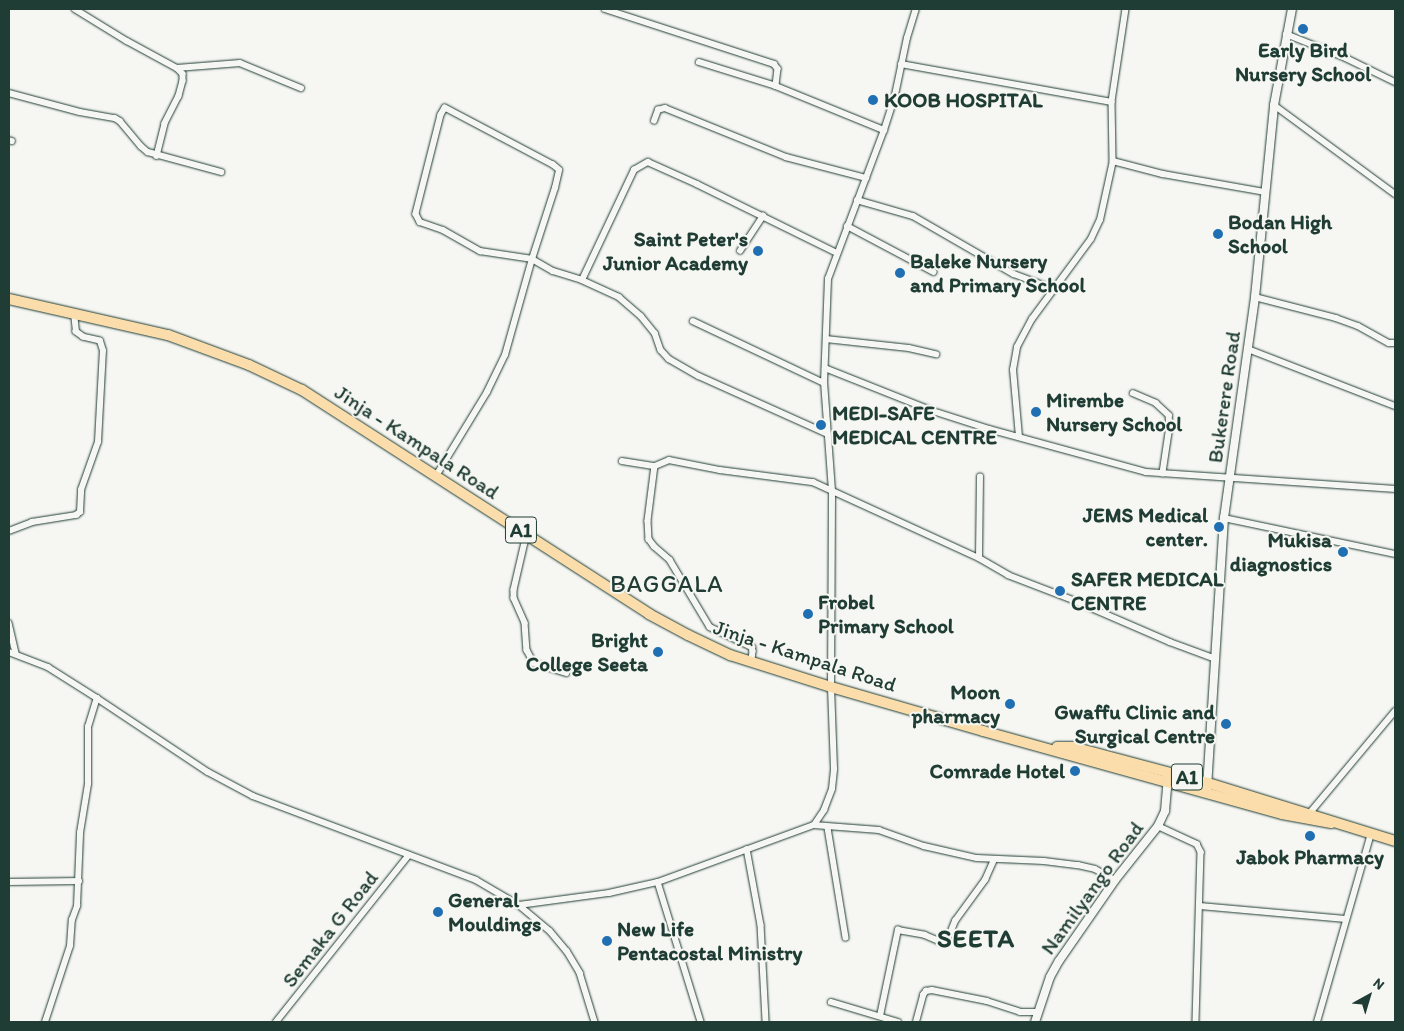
<!DOCTYPE html>
<html>
<head>
<meta charset="utf-8">
<style>
  body { margin:0 }
  #map { position:relative; width:1404px; height:1031px; overflow:hidden; background:#f6f6f2; font-family:Itim,sans-serif }
  div>[style] { position:absolute }
  [style*='--x'] { left:calc(var(--x)*1px); top:calc(var(--y)*1px); width:calc(var(--w)*1px); rotate:calc(var(--a)*1deg) }
  .roads { filter:drop-shadow(0 0 1px #1f3d34) drop-shadow(0 0 1px #1f3d34) }
  .street>* { height:5.5px; margin:-2.75px; padding:0 2.75px; transform-origin:2.75px; border-radius:2.75px; background:#f6f6f2 }
  .secondary>* { height:8px; margin:-4px; padding:0 4px; transform-origin:4px; border-radius:4px; background:#f6f6f2 }
  .highway>* { height:10px; margin:-5px; padding:0 5px; transform-origin:5px; border-radius:5px; background:#faddab }
  .dots>* { width:14px; height:14px; translate:-50% -50%; box-sizing:border-box; border:2px solid #f6f6f2; border-radius:50% }
  span { translate:-50% -50%; white-space:nowrap; text-align:center; line-height:1.15; -webkit-text-stroke:4px #f6f6f2; paint-order:stroke }
  .shield-label span { padding:1px 4px; background:#f6f6f2; border:1px solid; border-radius:4px; -webkit-text-stroke-width:0 }
  .shield-label { font-size:20px; color:#1f3d34; font-weight:700 }
  .poi-label { font-size:21px; color:#1f3d34; font-weight:700 }
  .left { translate:0 -50%; text-align:left }
  .right { translate:-100% -50%; text-align:right }
  .street-label { font-size:21px; color:#1f3d34 }
  .quarter-label { font-size:24px; color:#1f3d34; letter-spacing:1px }
  .district-label { font-size:26px; color:#1f3d34; font-weight:700; letter-spacing:1px }
  .frame { position:absolute; inset:0; border:10px solid #1f3d34; pointer-events:none }
  .north { position:absolute; left:1344px; top:971px; width:50px; height:50px; -webkit-text-stroke:4px #f6f6f2; paint-order:stroke; rotate:39deg; font-size:14px; font-weight:700; line-height:20px; text-align:center; color:#1f3d34 }
  .north::after { content:''; display:block; margin:auto; width:18px; height:22px; background:#1f3d34; clip-path:polygon(50% 0,100% 100%,50% 72%,0 100%) }
</style>
</head>
<body>
<div id="map">
  <div class="roads">
    <div class="street">
      <i style="--x:75;--y:9;--w:61;--a:31.6"></i>
      <i style="--x:127;--y:41;--w:57;--a:28.4"></i>
      <i style="--x:177;--y:68;--w:8;--a:45"></i>
      <i style="--x:183;--y:74;--w:7;--a:90"></i>
      <i style="--x:183;--y:81;--w:16;--a:105"></i>
      <i style="--x:179;--y:96;--w:31;--a:117"></i>
      <i style="--x:165;--y:124;--w:33;--a:104"></i>
      <i style="--x:605;--y:9;--w:178;--a:18"></i>
      <i style="--x:774;--y:64;--w:6;--a:51"></i>
      <i style="--x:778;--y:69;--w:17;--a:97"></i>
      <i style="--x:1126;--y:9;--w:94;--a:98.6"></i>
      <i style="--x:1112;--y:102;--w:59;--a:89"></i>
      <i style="--x:1113;--y:161;--w:52;--a:14.6"></i>
      <i style="--x:1163;--y:174;--w:104;--a:10"></i>
      <i style="--x:1286;--y:34;--w:65;--a:21.8"></i>
      <i style="--x:1346;--y:58;--w:55;--a:26.1"></i>
      <i style="--x:699;--y:62;--w:81;--a:17.3"></i>
      <i style="--x:776;--y:86;--w:117;--a:22.2"></i>
      <i style="--x:901;--y:64;--w:214;--a:10.2"></i>
      <i style="--x:177;--y:68;--w:63;--a:-4.5"></i>
      <i style="--x:240;--y:63;--w:66;--a:22.3"></i>
      <i style="--x:9;--y:93;--w:73;--a:15"></i>
      <i style="--x:80;--y:112;--w:36;--a:10"></i>
      <i style="--x:115;--y:118;--w:6;--a:31"></i>
      <i style="--x:120;--y:121;--w:33;--a:50"></i>
      <i style="--x:141;--y:146;--w:9;--a:41"></i>
      <i style="--x:148;--y:152;--w:76;--a:15.3"></i>
      <i style="--x:1274;--y:105;--w:150;--a:36.3"></i>
      <i style="--x:654;--y:121;--w:12;--a:-70"></i>
      <i style="--x:658;--y:110;--w:7;--a:-16"></i>
      <i style="--x:665;--y:108;--w:131;--a:22"></i>
      <i style="--x:786;--y:157;--w:83;--a:14.7"></i>
      <i style="--x:9;--y:140;--w:3;--a:18"></i>
      <i style="--x:857;--y:200;--w:58;--a:15.9"></i>
      <i style="--x:913;--y:216;--w:116;--a:29.9"></i>
      <i style="--x:1014;--y:274;--w:43;--a:20.6"></i>
      <i style="--x:847;--y:226;--w:98;--a:27.9"></i>
      <i style="--x:740;--y:251;--w:42;--a:-56.7"></i>
      <i style="--x:582;--y:280;--w:122;--a:-64.7"></i>
      <i style="--x:634;--y:170;--w:16;--a:-30"></i>
      <i style="--x:648;--y:162;--w:54;--a:24.2"></i>
      <i style="--x:697;--y:184;--w:156;--a:26.2"></i>
      <i style="--x:1255;--y:297;--w:84;--a:14.5"></i>
      <i style="--x:1336;--y:318;--w:23;--a:20"></i>
      <i style="--x:1358;--y:326;--w:35;--a:29"></i>
      <i style="--x:1389;--y:343;--w:6;--a:0"></i>
      <i style="--x:693;--y:321;--w:145;--a:25.3"></i>
      <i style="--x:826;--y:339;--w:83;--a:6.2"></i>
      <i style="--x:909;--y:348;--w:28;--a:13"></i>
      <i style="--x:1248;--y:349;--w:158;--a:21.2"></i>
      <i style="--x:825;--y:368;--w:116;--a:21.7"></i>
      <i style="--x:933;--y:411;--w:59;--a:17.8"></i>
      <i style="--x:989;--y:429;--w:163;--a:15.3"></i>
      <i style="--x:1146;--y:472;--w:250;--a:3.9"></i>
      <i style="--x:1133;--y:393;--w:25;--a:23"></i>
      <i style="--x:1156;--y:403;--w:18;--a:43"></i>
      <i style="--x:1169;--y:415;--w:11;--a:85"></i>
      <i style="--x:1170;--y:426;--w:48;--a:98.5"></i>
      <i style="--x:1019;--y:437;--w:67;--a:-95.1"></i>
      <i style="--x:1013;--y:370;--w:23;--a:-80"></i>
      <i style="--x:1017;--y:347;--w:32;--a:-62"></i>
      <i style="--x:1032;--y:319;--w:99;--a:-53.6"></i>
      <i style="--x:1091;--y:239;--w:21;--a:-65"></i>
      <i style="--x:1100;--y:220;--w:60;--a:-77.6"></i>
      <i style="--x:622;--y:461;--w:33;--a:9"></i>
      <i style="--x:655;--y:466;--w:15;--a:-23"></i>
      <i style="--x:669;--y:460;--w:52;--a:11.1"></i>
      <i style="--x:720;--y:470;--w:94;--a:7.4"></i>
      <i style="--x:813;--y:482;--w:183;--a:24.6"></i>
      <i style="--x:979;--y:558;--w:34;--a:30"></i>
      <i style="--x:1008;--y:575;--w:70;--a:21"></i>
      <i style="--x:1073;--y:600;--w:106;--a:23.4"></i>
      <i style="--x:1170;--y:642;--w:49;--a:20.3"></i>
      <i style="--x:655;--y:466;--w:55;--a:97.3"></i>
      <i style="--x:648;--y:521;--w:18;--a:87"></i>
      <i style="--x:649;--y:539;--w:9;--a:54"></i>
      <i style="--x:654;--y:546;--w:21;--a:41"></i>
      <i style="--x:670;--y:560;--w:78;--a:59.2"></i>
      <i style="--x:710;--y:627;--w:47;--a:25.5"></i>
      <i style="--x:752;--y:647;--w:4;--a:76"></i>
      <i style="--x:753;--y:651;--w:10;--a:96"></i>
      <i style="--x:436;--y:476;--w:98;--a:-58.7"></i>
      <i style="--x:487;--y:392;--w:41;--a:-64.1"></i>
      <i style="--x:505;--y:355;--w:100;--a:-74.3"></i>
      <i style="--x:532;--y:259;--w:75;--a:-72.1"></i>
      <i style="--x:555;--y:188;--w:18;--a:-77"></i>
      <i style="--x:559;--y:170;--w:8;--a:-140"></i>
      <i style="--x:553;--y:165;--w:122;--a:-152.2"></i>
      <i style="--x:445;--y:108;--w:8;--a:120"></i>
      <i style="--x:441;--y:115;--w:102;--a:104.2"></i>
      <i style="--x:416;--y:214;--w:9;--a:63"></i>
      <i style="--x:420;--y:222;--w:24;--a:19"></i>
      <i style="--x:443;--y:230;--w:43;--a:29.6"></i>
      <i style="--x:480;--y:251;--w:53;--a:8.7"></i>
      <i style="--x:532;--y:259;--w:24;--a:30"></i>
      <i style="--x:553;--y:271;--w:30;--a:17"></i>
      <i style="--x:582;--y:280;--w:41;--a:24.7"></i>
      <i style="--x:619;--y:297;--w:29;--a:41"></i>
      <i style="--x:641;--y:316;--w:22;--a:51"></i>
      <i style="--x:655;--y:333;--w:18;--a:71"></i>
      <i style="--x:661;--y:350;--w:12;--a:48"></i>
      <i style="--x:669;--y:359;--w:34;--a:30"></i>
      <i style="--x:699;--y:376;--w:141;--a:24.2"></i>
      <i style="--x:1224;--y:518;--w:175;--a:11.9"></i>
      <i style="--x:9;--y:531;--w:25;--a:-21"></i>
      <i style="--x:32;--y:522;--w:45;--a:-9"></i>
      <i style="--x:76;--y:515;--w:5;--a:-37"></i>
      <i style="--x:80;--y:512;--w:22;--a:-87"></i>
      <i style="--x:81;--y:490;--w:51;--a:-70.5"></i>
      <i style="--x:98;--y:442;--w:91;--a:-86.9"></i>
      <i style="--x:103;--y:351;--w:10;--a:-107"></i>
      <i style="--x:100;--y:341;--w:17;--a:-167"></i>
      <i style="--x:83;--y:337;--w:9;--a:-144"></i>
      <i style="--x:76;--y:332;--w:18;--a:-96"></i>
      <i style="--x:527;--y:534;--w:57;--a:103.1"></i>
      <i style="--x:514;--y:590;--w:8;--a:90"></i>
      <i style="--x:514;--y:598;--w:27;--a:66"></i>
      <i style="--x:525;--y:623;--w:27;--a:86"></i>
      <i style="--x:527;--y:650;--w:15;--a:62"></i>
      <i style="--x:534;--y:663;--w:34;--a:17"></i>
      <i style="--x:979;--y:558;--w:81;--a:-89.3"></i>
      <i style="--x:9;--y:623;--w:31;--a:77"></i>
      <i style="--x:9;--y:652;--w:42;--a:21"></i>
      <i style="--x:48;--y:667;--w:58;--a:32.3"></i>
      <i style="--x:97;--y:698;--w:133;--a:33.7"></i>
      <i style="--x:208;--y:772;--w:51;--a:28.1"></i>
      <i style="--x:253;--y:796;--w:238;--a:20.6"></i>
      <i style="--x:476;--y:880;--w:50;--a:30.2"></i>
      <i style="--x:519;--y:905;--w:40;--a:40"></i>
      <i style="--x:550;--y:931;--w:26;--a:50"></i>
      <i style="--x:567;--y:951;--w:26;--a:59"></i>
      <i style="--x:580;--y:973;--w:51;--a:73"></i>
      <i style="--x:1309;--y:814;--w:134;--a:-50.1"></i>
      <i style="--x:814;--y:825;--w:65;--a:4.4"></i>
      <i style="--x:879;--y:830;--w:48;--a:19.6"></i>
      <i style="--x:924;--y:846;--w:54;--a:12.8"></i>
      <i style="--x:977;--y:858;--w:67;--a:2.6"></i>
      <i style="--x:1044;--y:861;--w:34;--a:7"></i>
      <i style="--x:1078;--y:865;--w:17;--a:13"></i>
      <i style="--x:1095;--y:869;--w:23;--a:29"></i>
      <i style="--x:1158;--y:826;--w:43;--a:24.8"></i>
      <i style="--x:1197;--y:844;--w:9;--a:63"></i>
      <i style="--x:1201;--y:852;--w:170;--a:91.7"></i>
      <i style="--x:828;--y:828;--w:111;--a:80.7"></i>
      <i style="--x:747;--y:849;--w:77;--a:79.6"></i>
      <i style="--x:761;--y:925;--w:97;--a:87"></i>
      <i style="--x:9;--y:882;--w:70;--a:-0.8"></i>
      <i style="--x:658;--y:882;--w:146;--a:72.9"></i>
      <i style="--x:519;--y:905;--w:91;--a:-7.6"></i>
      <i style="--x:609;--y:893;--w:50;--a:-12.7"></i>
      <i style="--x:658;--y:882;--w:166;--a:-20.1"></i>
      <i style="--x:814;--y:825;--w:18;--a:-56"></i>
      <i style="--x:824;--y:810;--w:22;--a:-69"></i>
      <i style="--x:832;--y:789;--w:20;--a:-84"></i>
      <i style="--x:834;--y:769;--w:82;--a:-92.1"></i>
      <i style="--x:831;--y:687;--w:196;--a:-89.7"></i>
      <i style="--x:832;--y:491;--w:108;--a:-94.2"></i>
      <i style="--x:824;--y:383;--w:104;--a:-87.8"></i>
      <i style="--x:828;--y:279;--w:159;--a:-69.4"></i>
      <i style="--x:884;--y:130;--w:32;--a:-72"></i>
      <i style="--x:894;--y:100;--w:63;--a:-78.2"></i>
      <i style="--x:907;--y:38;--w:30;--a:-73"></i>
      <i style="--x:1200;--y:906;--w:146;--a:5.1"></i>
      <i style="--x:831;--y:1002;--w:70;--a:16.6"></i>
      <i style="--x:880;--y:1016;--w:88;--a:-78.2"></i>
      <i style="--x:898;--y:930;--w:27;--a:10"></i>
      <i style="--x:925;--y:935;--w:21;--a:23"></i>
      <i style="--x:944;--y:943;--w:4;--a:-34"></i>
      <i style="--x:947;--y:941;--w:22;--a:-68"></i>
      <i style="--x:955;--y:921;--w:51;--a:-53.8"></i>
      <i style="--x:985;--y:880;--w:22;--a:-66"></i>
      <i style="--x:45;--y:1022;--w:80;--a:-71.8"></i>
      <i style="--x:70;--y:946;--w:26;--a:-86"></i>
      <i style="--x:72;--y:920;--w:15;--a:-70"></i>
      <i style="--x:77;--y:906;--w:73;--a:-87.6"></i>
      <i style="--x:80;--y:833;--w:50;--a:-80.7"></i>
      <i style="--x:88;--y:784;--w:57;--a:-90"></i>
      <i style="--x:88;--y:727;--w:30;--a:-73"></i>
      <i style="--x:276;--y:1022;--w:213;--a:-51.5"></i>
      <i style="--x:916;--y:1022;--w:28;--a:-75"></i>
      <i style="--x:923;--y:995;--w:5;--a:-53"></i>
      <i style="--x:926;--y:991;--w:6;--a:-9"></i>
      <i style="--x:932;--y:990;--w:56;--a:11.3"></i>
      <i style="--x:987;--y:1001;--w:35;--a:18"></i>
      <i style="--x:1020;--y:1012;--w:18;--a:0"></i>
      <i style="--x:1317;--y:1022;--w:196;--a:-74"></i>
    </div>
    <div class="secondary">
      <i style="--x:1207;--y:788;--w:271;--a:-86.4"></i>
      <i style="--x:1224;--y:518;--w:223;--a:-82"></i>
      <i style="--x:1255;--y:297;--w:193;--a:-84.3"></i>
      <i style="--x:1274;--y:105;--w:98;--a:-79.4"></i>
      <i style="--x:1035;--y:1022;--w:47;--a:-71.6"></i>
      <i style="--x:1050;--y:977;--w:18;--a:-61"></i>
      <i style="--x:1059;--y:961;--w:98;--a:-55.3"></i>
      <i style="--x:1115;--y:880;--w:69;--a:-51.5"></i>
      <i style="--x:1158;--y:826;--w:17;--a:-65"></i>
      <i style="--x:1165;--y:811;--w:32;--a:-85"></i>
    </div>
    <div class="highway">
      <i style="--x:9;--y:299;--w:163;--a:12.8"></i>
      <i style="--x:168;--y:335;--w:86;--a:20.3"></i>
      <i style="--x:249;--y:365;--w:59;--a:25.3"></i>
      <i style="--x:302;--y:390;--w:413;--a:32.8"></i>
      <i style="--x:649;--y:614;--w:44;--a:28.3"></i>
      <i style="--x:688;--y:635;--w:47;--a:25.5"></i>
      <i style="--x:730;--y:655;--w:106;--a:17.6"></i>
      <i style="--x:831;--y:687;--w:158;--a:16.1"></i>
      <i style="--x:983;--y:731;--w:310;--a:15.5"></i>
      <i style="--x:1282;--y:814;--w:50;--a:10.4"></i>
      <i style="--x:1057;--y:747;--w:16;--a:0"></i>
      <i style="--x:1073;--y:747;--w:140;--a:14.9"></i>
      <i style="--x:1208;--y:783;--w:196;--a:17.2"></i>
    </div>
  </div>
  <div class="dots">
    <i style="left:1303px;top:29px;background:#1f6fb2"></i>
    <i style="left:873px;top:100px;background:#1f6fb2"></i>
    <i style="left:1218px;top:234px;background:#1f6fb2"></i>
    <i style="left:758px;top:251px;background:#1f6fb2"></i>
    <i style="left:900px;top:273px;background:#1f6fb2"></i>
    <i style="left:1036px;top:412px;background:#1f6fb2"></i>
    <i style="left:821px;top:425px;background:#1f6fb2"></i>
    <i style="left:1219px;top:527px;background:#1f6fb2"></i>
    <i style="left:1343px;top:552px;background:#1f6fb2"></i>
    <i style="left:1060px;top:591px;background:#1f6fb2"></i>
    <i style="left:808px;top:614px;background:#1f6fb2"></i>
    <i style="left:658px;top:652px;background:#1f6fb2"></i>
    <i style="left:1010px;top:704px;background:#1f6fb2"></i>
    <i style="left:1226px;top:724px;background:#1f6fb2"></i>
    <i style="left:1075px;top:771px;background:#1f6fb2"></i>
    <i style="left:1310px;top:836px;background:#1f6fb2"></i>
    <i style="left:438px;top:912px;background:#1f6fb2"></i>
    <i style="left:607px;top:941px;background:#1f6fb2"></i>
  </div>
  <div class="shield-label">
    <span style="left:521px;top:530px">A1</span>
    <span style="left:1187px;top:777px">A1</span>
  </div>
  <div class="poi-label">
    <span style="left:1303px;top:62px">Early Bird<br>Nursery School</span>
    <span class="left" style="left:884px;top:100px">KOOB HOSPITAL</span>
    <span class="left" style="left:1228px;top:234px">Bodan High<br>School</span>
    <span class="right" style="left:748px;top:251px">Saint Peter's<br>Junior Academy</span>
    <span class="left" style="left:910px;top:273px">Baleke Nursery<br>and Primary School</span>
    <span class="left" style="left:1046px;top:412px">Mirembe<br>Nursery School</span>
    <span class="left" style="left:832px;top:425px">MEDI-SAFE<br>MEDICAL CENTRE</span>
    <span class="right" style="left:1208px;top:527px">JEMS Medical<br>center.</span>
    <span class="right" style="left:1332px;top:552px">Mukisa<br>diagnostics</span>
    <span class="left" style="left:1071px;top:591px">SAFER MEDICAL<br>CENTRE</span>
    <span class="left" style="left:818px;top:614px">Frobel<br>Primary School</span>
    <span class="right" style="left:648px;top:652px">Bright<br>College Seeta</span>
    <span class="right" style="left:1000px;top:704px">Moon<br>pharmacy</span>
    <span class="right" style="left:1215px;top:724px">Gwaffu Clinic and<br>Surgical Centre</span>
    <span class="right" style="left:1065px;top:771px">Comrade Hotel</span>
    <span style="left:1310px;top:857px">Jabok Pharmacy</span>
    <span class="left" style="left:448px;top:912px">General<br>Mouldings</span>
    <span class="left" style="left:617px;top:941px">New Life<br>Pentacostal Ministry</span>
  </div>
  <div class="street-label">
    <span style="left:1224px;top:397px;rotate:-82deg">Bukerere Road</span>
    <span style="left:417px;top:442px;rotate:33deg">Jinja - Kampala Road</span>
    <span style="left:805px;top:656px;rotate:18deg">Jinja - Kampala Road</span>
    <span style="left:1092px;top:888px;rotate:-54deg">Namilyango Road</span>
    <span style="left:330px;top:929px;rotate:-52deg">Semaka G Road</span>
  </div>
  <div class="quarter-label">
    <span style="left:667px;top:584px">BAGGALA</span>
  </div>
  <div class="district-label">
    <span style="left:976px;top:939px">SEETA</span>
  </div>
  <div class="frame"></div>
  <div class="north">N</div>
</div>
</body>
</html>
